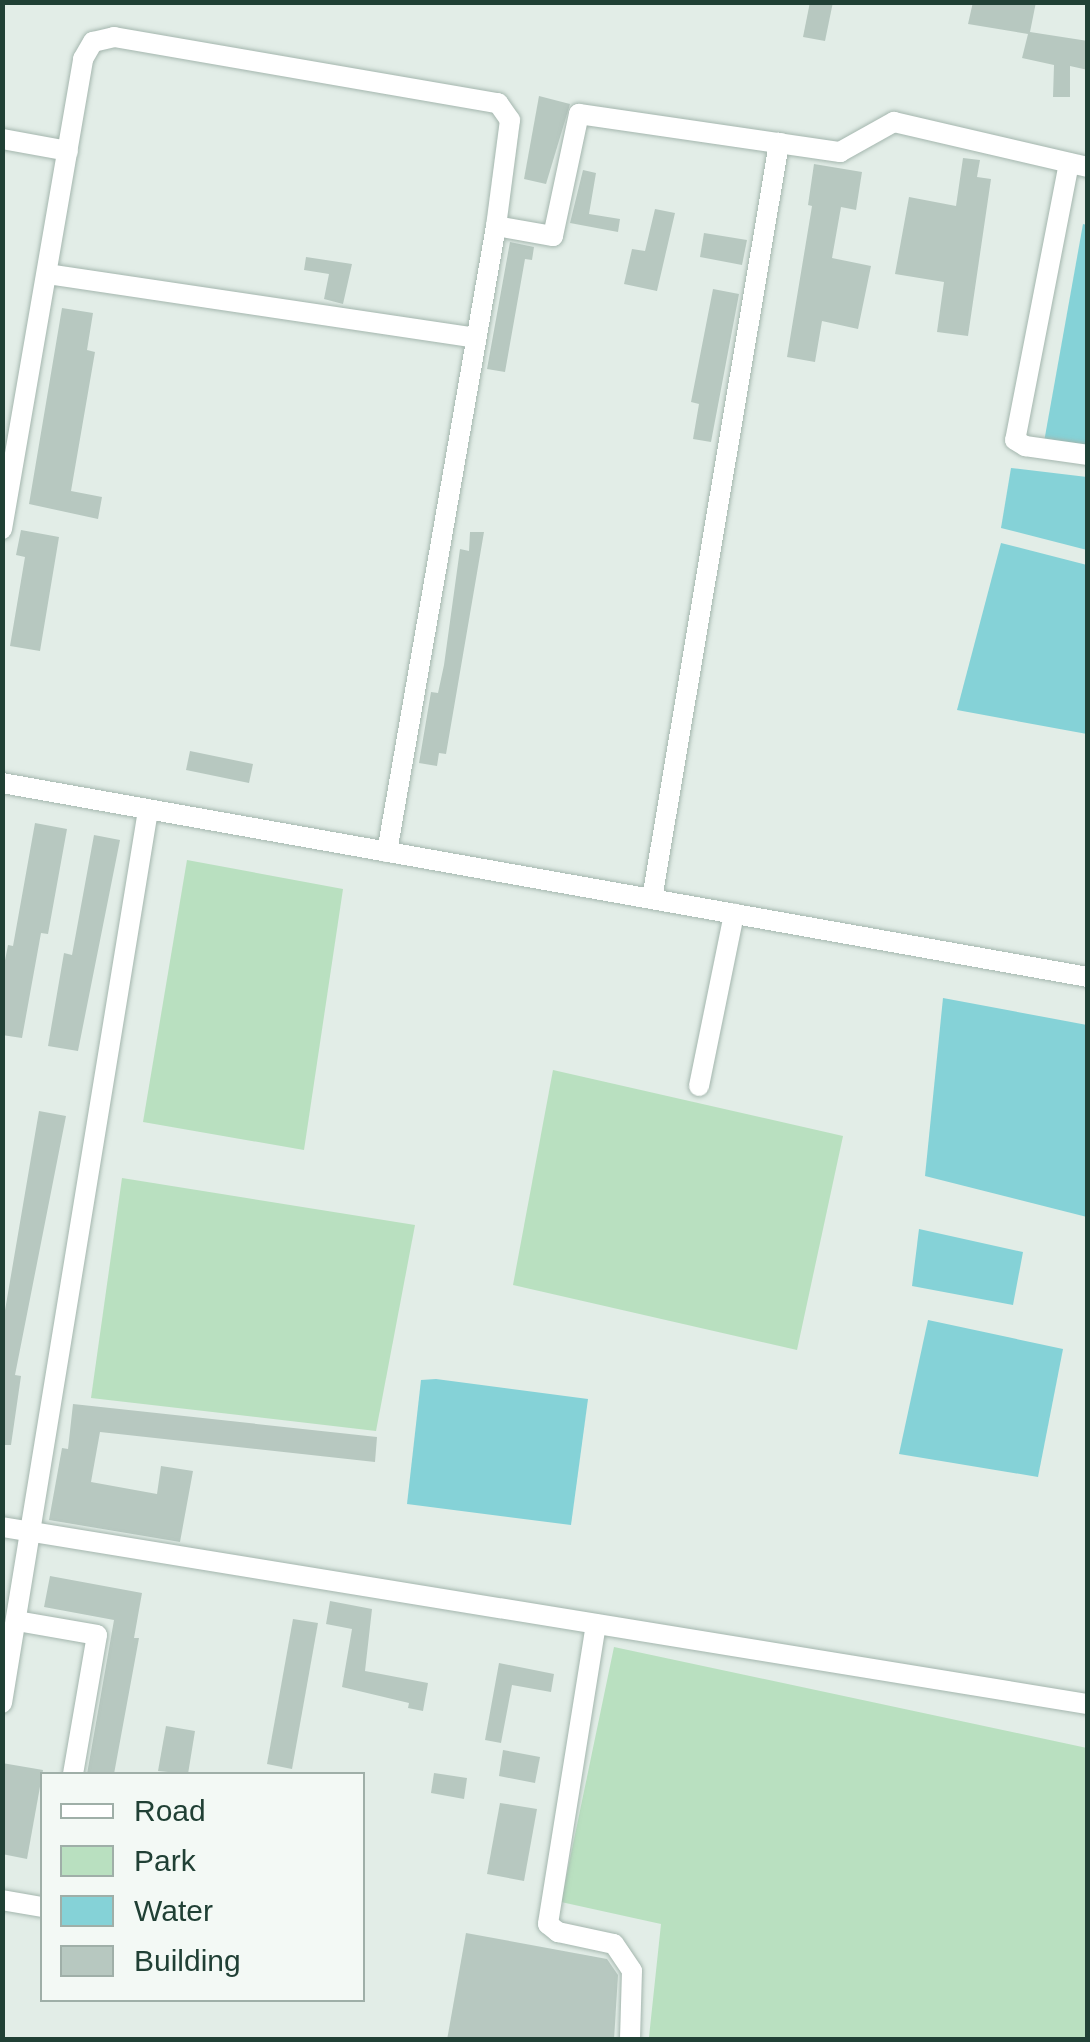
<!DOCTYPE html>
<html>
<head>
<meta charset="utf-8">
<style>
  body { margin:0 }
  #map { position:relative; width:1090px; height:2042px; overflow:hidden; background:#e2ede7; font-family:Arial,sans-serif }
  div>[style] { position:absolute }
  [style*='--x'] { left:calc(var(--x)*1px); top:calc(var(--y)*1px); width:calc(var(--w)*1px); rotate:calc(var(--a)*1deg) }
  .green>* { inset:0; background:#b9e0c0 }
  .water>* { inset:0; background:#85d2d7 }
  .building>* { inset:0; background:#b7c8c0 }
  .roads { filter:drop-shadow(0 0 2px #a4b6ae) drop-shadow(0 0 2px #a4b6ae) }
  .minor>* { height:20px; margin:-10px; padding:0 10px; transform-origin:10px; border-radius:10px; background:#fff }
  span { translate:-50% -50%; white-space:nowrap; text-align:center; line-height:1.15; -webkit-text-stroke:8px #f3f9f5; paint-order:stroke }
  .frame { position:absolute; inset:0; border:5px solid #204035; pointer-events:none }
  .legend { position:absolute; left:40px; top:1772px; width:325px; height:230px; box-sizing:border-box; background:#f3f9f5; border:2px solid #9fafa8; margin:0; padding:12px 18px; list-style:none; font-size:30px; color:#204035 }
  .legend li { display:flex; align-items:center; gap:20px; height:50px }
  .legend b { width:50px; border:2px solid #9fafa8 }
</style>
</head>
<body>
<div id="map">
  <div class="green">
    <i style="clip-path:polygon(187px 860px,343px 889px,304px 1150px,143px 1122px)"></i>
    <i style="clip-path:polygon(553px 1070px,843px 1136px,797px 1350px,513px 1285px)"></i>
    <i style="clip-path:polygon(122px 1178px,415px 1225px,376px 1431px,91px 1398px)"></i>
    <i style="clip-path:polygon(614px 1647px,1087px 1748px,1087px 2039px,649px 2037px,661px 1924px,561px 1902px)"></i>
  </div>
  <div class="water">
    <i style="clip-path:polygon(1083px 224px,1087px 225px,1087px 449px,1044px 442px)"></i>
    <i style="clip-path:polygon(1011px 468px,1087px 477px,1087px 550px,1001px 528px)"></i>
    <i style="clip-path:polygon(1001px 543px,1087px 565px,1087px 734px,957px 710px)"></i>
    <i style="clip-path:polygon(943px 998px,1087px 1025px,1087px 1217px,925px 1176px)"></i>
    <i style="clip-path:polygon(919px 1229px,1023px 1252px,1013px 1305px,912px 1286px)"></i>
    <i style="clip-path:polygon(928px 1320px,1063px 1349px,1038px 1477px,899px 1454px)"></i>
    <i style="clip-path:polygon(436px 1379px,588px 1399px,571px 1525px,407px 1504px,421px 1380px)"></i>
  </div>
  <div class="building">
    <i style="clip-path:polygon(810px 2px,833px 2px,825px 41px,803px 37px)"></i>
    <i style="clip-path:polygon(973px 2px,1036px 2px,1030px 32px,1088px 41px,1088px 70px,1070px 66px,1070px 97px,1053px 97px,1054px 65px,1022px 58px,1028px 34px,968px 24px)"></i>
    <i style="clip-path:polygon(539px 96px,570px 104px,546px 184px,524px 179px)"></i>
    <i style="clip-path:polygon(963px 158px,980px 160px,977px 177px,991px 179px,968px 336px,937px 332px,944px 282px,895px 274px,909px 197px,956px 206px)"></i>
    <i style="clip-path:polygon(814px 164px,862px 172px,856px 210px,841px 207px,832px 258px,871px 266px,858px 329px,822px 321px,815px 362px,787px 357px,812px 206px,808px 205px)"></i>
    <i style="clip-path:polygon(583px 170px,596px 173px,589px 214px,620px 219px,618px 232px,570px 223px)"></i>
    <i style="clip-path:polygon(655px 209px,675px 213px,657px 291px,624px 284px,632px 249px,645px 251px)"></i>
    <i style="clip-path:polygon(704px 233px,747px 240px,742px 265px,700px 257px)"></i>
    <i style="clip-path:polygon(510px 242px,534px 247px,532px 260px,525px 259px,505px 372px,487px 369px)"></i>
    <i style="clip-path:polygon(306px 257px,352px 264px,343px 304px,324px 299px,329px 274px,304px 270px)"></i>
    <i style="clip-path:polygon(713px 289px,739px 294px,711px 442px,693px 439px,699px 404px,691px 402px)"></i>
    <i style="clip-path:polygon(62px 308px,93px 313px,87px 350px,95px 352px,71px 491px,102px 497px,98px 519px,29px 504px)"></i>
    <i style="clip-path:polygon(21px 530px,59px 537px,40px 651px,10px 646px,25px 557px,16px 555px)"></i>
    <i style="clip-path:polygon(470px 532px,484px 532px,446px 754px,439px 753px,437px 766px,419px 763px,431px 692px,438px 693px,444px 665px,460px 549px,469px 551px)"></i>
    <i style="clip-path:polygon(190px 751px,253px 764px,249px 783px,186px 770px)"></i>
    <i style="clip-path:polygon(35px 823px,67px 829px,48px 934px,41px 933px,22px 1038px,2px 1035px,2px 976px,8px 945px,13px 946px)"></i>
    <i style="clip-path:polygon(94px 835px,120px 840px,78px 1051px,48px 1046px,64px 953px,72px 955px)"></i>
    <i style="clip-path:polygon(39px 1111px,66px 1116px,15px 1375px,21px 1376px,11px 1445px,2px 1445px,2px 1328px)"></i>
    <i style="clip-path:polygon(73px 1404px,377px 1437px,375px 1462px,100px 1432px,91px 1482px,157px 1494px,161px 1466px,193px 1471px,180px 1542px,49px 1520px,62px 1448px,68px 1449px)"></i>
    <i style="clip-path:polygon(50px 1576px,142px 1593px,134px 1638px,139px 1638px,114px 1774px,87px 1774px,114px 1620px,44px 1607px)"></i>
    <i style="clip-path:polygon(330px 1601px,372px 1609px,365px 1671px,428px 1683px,423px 1711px,408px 1708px,409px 1703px,342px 1687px,352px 1629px,326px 1624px)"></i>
    <i style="clip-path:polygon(293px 1619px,318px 1623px,292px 1769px,267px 1764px)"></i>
    <i style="clip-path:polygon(499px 1663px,554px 1674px,551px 1692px,512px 1685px,501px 1743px,485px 1740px)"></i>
    <i style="clip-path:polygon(166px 1726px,195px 1731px,188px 1774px,158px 1771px)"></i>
    <i style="clip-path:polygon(503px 1750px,540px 1757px,535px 1783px,499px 1776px)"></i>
    <i style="clip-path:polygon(2px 1763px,43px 1770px,27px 1859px,2px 1854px)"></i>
    <i style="clip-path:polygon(434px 1773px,467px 1778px,464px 1799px,431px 1793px)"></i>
    <i style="clip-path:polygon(500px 1803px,537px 1809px,524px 1881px,487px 1874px)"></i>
    <i style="clip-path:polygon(466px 1933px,607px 1959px,618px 1975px,614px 2040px,447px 2040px)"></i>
  </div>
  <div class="roads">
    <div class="minor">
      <i style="--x:2;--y:139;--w:67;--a:10.3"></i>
      <i style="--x:1069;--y:163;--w:282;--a:101"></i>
      <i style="--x:1015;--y:440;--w:12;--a:31"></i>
      <i style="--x:1025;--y:446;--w:64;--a:8.1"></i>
      <i style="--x:48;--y:274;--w:433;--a:8.5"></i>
      <i style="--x:2;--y:529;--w:477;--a:-80.2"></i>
      <i style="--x:83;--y:59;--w:20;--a:-60"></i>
      <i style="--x:93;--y:42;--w:22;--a:-13"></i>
      <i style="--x:114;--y:37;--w:390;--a:9.8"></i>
      <i style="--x:498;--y:103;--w:21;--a:55"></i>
      <i style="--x:510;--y:120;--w:107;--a:97.5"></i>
      <i style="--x:2;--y:783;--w:1103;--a:10.13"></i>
      <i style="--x:387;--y:852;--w:635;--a:-80.12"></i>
      <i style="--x:496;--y:226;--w:58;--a:10"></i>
      <i style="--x:553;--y:236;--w:125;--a:-78"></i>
      <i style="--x:579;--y:114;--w:264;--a:8.3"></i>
      <i style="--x:840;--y:152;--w:62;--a:-29.1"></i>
      <i style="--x:894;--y:122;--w:199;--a:13.1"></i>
      <i style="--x:652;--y:899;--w:767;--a:-80.46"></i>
      <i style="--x:699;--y:1086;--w:176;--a:-78.5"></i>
      <i style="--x:2;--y:1527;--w:1100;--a:9.26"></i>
      <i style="--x:17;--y:1621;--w:81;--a:9.9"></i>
      <i style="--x:97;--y:1635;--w:141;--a:99.8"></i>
      <i style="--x:596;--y:1624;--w:304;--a:99.1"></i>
      <i style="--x:548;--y:1924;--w:13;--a:39"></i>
      <i style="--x:558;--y:1932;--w:57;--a:12.1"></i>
      <i style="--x:614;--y:1944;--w:32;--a:56"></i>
      <i style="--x:632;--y:1971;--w:69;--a:91.7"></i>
      <i style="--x:2;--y:1703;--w:905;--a:-80.71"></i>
      <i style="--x:2;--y:1900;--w:41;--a:9.9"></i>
    </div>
  </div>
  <div class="frame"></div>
  <ul class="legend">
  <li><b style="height:12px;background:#fff"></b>Road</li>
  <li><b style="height:28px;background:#b9e0c0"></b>Park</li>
  <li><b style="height:28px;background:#85d2d7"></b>Water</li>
  <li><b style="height:28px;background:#b7c8c0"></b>Building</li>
  </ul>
</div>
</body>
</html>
